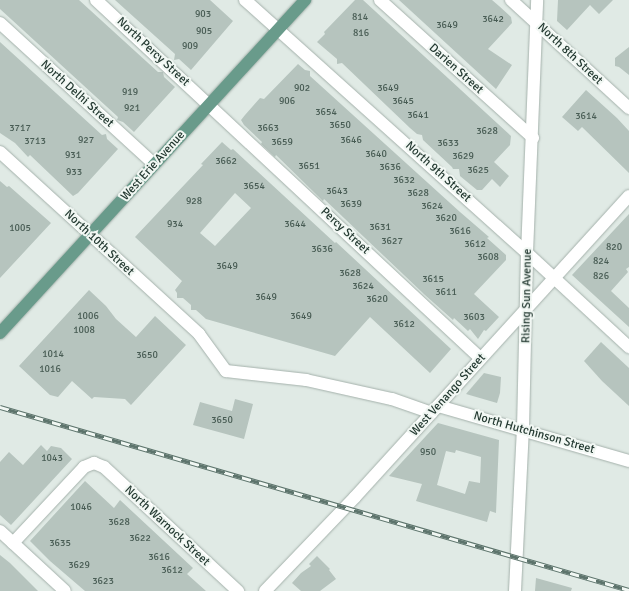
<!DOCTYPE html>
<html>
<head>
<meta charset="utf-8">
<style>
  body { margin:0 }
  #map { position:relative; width:629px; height:591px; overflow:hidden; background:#e0eae5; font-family:Signika,sans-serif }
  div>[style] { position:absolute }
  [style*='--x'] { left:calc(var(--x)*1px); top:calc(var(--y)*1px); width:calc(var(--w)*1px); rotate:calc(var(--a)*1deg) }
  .building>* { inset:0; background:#b6c4be }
  .roads { filter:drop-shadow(0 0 1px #a4b1ab) drop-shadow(0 0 1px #a4b1ab) }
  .minor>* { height:12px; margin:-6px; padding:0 6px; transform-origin:6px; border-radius:6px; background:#fff }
  .major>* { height:12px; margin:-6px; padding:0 6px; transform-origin:6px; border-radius:6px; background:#699b8b }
  .rail>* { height:4.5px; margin-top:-2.25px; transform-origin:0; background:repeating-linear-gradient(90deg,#f1f7f3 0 9px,#5d746c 0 18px); box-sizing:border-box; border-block:1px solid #5d746c }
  span { translate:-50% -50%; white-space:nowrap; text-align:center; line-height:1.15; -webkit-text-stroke:4px #f1f7f3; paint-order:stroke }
  .number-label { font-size:10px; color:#485c54 }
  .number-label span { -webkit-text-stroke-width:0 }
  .street-label { font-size:12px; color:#233931 }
</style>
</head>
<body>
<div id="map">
  <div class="building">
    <i style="clip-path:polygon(0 0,79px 0,158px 72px,163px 72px,164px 77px,175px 87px,134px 132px,123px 122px,117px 120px,118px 117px,0 9px)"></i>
    <i style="clip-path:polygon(115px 0,210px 0,233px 21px,191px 70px,179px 59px,174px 60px,175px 54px)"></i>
    <i style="clip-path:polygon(355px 0,363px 0,511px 136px,510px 145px,494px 162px,509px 176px,500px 187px,492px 179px,482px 190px,477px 190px,460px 176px,459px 169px,453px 169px,452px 167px,423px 140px,422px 135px,417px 134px,410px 128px,342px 63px,337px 64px,337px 59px,317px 42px,325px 34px,324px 32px)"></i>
    <i style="clip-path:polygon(399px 0,492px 0,499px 6px,511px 17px,512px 23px,488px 49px,512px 65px,496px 89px)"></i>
    <i style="clip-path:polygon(558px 0,613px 0,599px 14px,590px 5px,567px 30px,557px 21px)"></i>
    <i style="clip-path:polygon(0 42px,102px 135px,106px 134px,107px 139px,118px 149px,78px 193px,73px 196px,30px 155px,28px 157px,15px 143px,0 133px)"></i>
    <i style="clip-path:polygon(629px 47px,629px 75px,619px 67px,615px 66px,615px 58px)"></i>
    <i style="clip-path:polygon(298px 64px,305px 70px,310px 71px,310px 76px,460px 212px,489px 237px,487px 238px,506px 255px,506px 260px,474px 294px,499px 317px,486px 331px,484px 330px,478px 339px,470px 329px,468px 331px,454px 318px,453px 320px,425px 295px,324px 199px,323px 201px,276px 155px,275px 157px,261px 144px,262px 142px,244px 125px,241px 120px,245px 115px,260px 98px,264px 99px)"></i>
    <i style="clip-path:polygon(586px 90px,617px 118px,629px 131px,629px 173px,582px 127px,578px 131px,562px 117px)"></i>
    <i style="clip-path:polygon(evenodd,222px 142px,231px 150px,233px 149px,335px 243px,336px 242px,451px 349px,430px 373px,370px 317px,335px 356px,206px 319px,196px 310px,191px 310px,191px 305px,183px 298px,177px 298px,177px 293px,175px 290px,182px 281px,135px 237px,203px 165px,201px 164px,222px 142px,235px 193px,251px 208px,215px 246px,200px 233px,235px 193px)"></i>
    <i style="clip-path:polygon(0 181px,7px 187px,9px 186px,51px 223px,0 278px)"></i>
    <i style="clip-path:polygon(629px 214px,629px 267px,626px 269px,628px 272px,611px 291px,629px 308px,629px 327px,572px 275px)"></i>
    <i style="clip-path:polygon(89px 290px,106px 306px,116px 319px,136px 337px,155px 316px,186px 345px,131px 405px,125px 399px,94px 397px,92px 399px,72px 381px,58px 397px,50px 395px,19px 366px)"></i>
    <i style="clip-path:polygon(601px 342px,629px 368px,629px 406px,602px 381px,584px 361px)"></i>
    <i style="clip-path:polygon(484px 373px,501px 377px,500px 393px,497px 403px,466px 394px)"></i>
    <i style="clip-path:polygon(235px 399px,253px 404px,244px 439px,193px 425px,200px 402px,232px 411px)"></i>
    <i style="clip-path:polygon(evenodd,438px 423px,499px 440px,496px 513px,490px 511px,487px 522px,416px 501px,422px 484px,389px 476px,438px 423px,456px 450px,481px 457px,480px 483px,469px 481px,465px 494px,437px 485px,446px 451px,455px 453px,456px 450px)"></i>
    <i style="clip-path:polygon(41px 445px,47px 451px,51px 446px,61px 448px,72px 459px,11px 525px,0 515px,0 462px,9px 452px,23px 465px)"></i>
    <i style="clip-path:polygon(85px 481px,114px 508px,120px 500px,193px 568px,187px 574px,206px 591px,85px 591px,50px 561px,30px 541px)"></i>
    <i style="clip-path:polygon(0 555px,10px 563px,38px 591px,0 591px)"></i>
    <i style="clip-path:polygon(317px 556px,330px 569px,329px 570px,336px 579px,320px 591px,301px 591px,292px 583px,301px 573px,311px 566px,309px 564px)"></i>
    <i style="clip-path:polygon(536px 578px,572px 588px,571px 591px,535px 591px)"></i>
  </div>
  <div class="roads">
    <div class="minor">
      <i style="--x:96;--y:0;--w:525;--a:42.99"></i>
      <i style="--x:245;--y:0;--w:379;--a:41.9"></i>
      <i style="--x:527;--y:253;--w:139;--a:42.7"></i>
      <i style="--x:380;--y:0;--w:206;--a:42"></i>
      <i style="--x:511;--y:0;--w:160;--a:42.5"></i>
      <i style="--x:0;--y:23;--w:209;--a:42.5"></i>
      <i style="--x:0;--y:152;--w:270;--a:42.4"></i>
      <i style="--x:199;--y:334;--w:46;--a:53.9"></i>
      <i style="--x:226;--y:371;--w:81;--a:6.4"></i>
      <i style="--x:306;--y:380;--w:88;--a:12.5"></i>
      <i style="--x:392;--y:399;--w:42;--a:19.3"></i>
      <i style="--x:438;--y:406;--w:199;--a:16.1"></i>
      <i style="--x:0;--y:531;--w:88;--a:42.7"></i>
      <i style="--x:13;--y:543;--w:104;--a:-46.9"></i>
      <i style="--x:84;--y:467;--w:11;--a:-22"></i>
      <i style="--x:94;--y:463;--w:11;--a:22"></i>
      <i style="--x:104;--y:467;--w:183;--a:42.8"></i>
      <i style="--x:265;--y:591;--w:130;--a:-46.2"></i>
      <i style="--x:355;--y:497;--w:407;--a:-47.7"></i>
      <i style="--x:515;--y:591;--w:162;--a:-87.2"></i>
      <i style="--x:523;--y:429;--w:176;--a:-88.7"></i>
      <i style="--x:527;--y:253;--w:253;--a:-87.7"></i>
    </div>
    <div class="major">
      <i style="--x:0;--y:333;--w:452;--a:-47.5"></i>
    </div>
  </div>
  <div class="rail">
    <i style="--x:0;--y:407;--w:655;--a:16.22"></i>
  </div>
  <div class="number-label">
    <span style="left:203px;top:15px">903</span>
    <span style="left:360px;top:18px">814</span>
    <span style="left:493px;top:20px">3642</span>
    <span style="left:447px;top:26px">3649</span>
    <span style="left:204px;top:32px">905</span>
    <span style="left:361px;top:34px">816</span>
    <span style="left:190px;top:47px">909</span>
    <span style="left:302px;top:89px">902</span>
    <span style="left:388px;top:89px">3649</span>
    <span style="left:130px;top:93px">919</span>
    <span style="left:287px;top:102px">906</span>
    <span style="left:403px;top:102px">3645</span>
    <span style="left:132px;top:109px">921</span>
    <span style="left:326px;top:113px">3654</span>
    <span style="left:418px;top:116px">3641</span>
    <span style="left:586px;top:117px">3614</span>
    <span style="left:340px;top:126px">3650</span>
    <span style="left:20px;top:129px">3717</span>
    <span style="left:268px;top:129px">3663</span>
    <span style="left:487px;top:132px">3628</span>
    <span style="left:86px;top:141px">927</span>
    <span style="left:351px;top:141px">3646</span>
    <span style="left:35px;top:142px">3713</span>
    <span style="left:282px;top:143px">3659</span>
    <span style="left:448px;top:144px">3633</span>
    <span style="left:376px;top:155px">3640</span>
    <span style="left:73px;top:156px">931</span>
    <span style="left:463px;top:157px">3629</span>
    <span style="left:226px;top:162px">3662</span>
    <span style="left:309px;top:167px">3651</span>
    <span style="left:390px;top:168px">3636</span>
    <span style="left:478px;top:171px">3625</span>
    <span style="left:74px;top:173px">933</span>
    <span style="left:404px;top:181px">3632</span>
    <span style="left:254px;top:187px">3654</span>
    <span style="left:337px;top:192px">3643</span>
    <span style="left:418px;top:194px">3628</span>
    <span style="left:194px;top:202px">928</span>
    <span style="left:351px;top:205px">3639</span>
    <span style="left:432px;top:207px">3624</span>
    <span style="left:446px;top:219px">3620</span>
    <span style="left:175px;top:225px">934</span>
    <span style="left:295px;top:225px">3644</span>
    <span style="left:380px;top:228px">3631</span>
    <span style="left:20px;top:229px">1005</span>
    <span style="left:460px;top:232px">3616</span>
    <span style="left:392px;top:242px">3627</span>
    <span style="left:475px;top:245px">3612</span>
    <span style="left:614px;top:248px">820</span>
    <span style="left:322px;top:250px">3636</span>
    <span style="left:488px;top:258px">3608</span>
    <span style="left:601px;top:262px">824</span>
    <span style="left:227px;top:267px">3649</span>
    <span style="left:350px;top:274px">3628</span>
    <span style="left:601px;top:277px">826</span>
    <span style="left:433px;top:280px">3615</span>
    <span style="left:363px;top:287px">3624</span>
    <span style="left:446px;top:293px">3611</span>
    <span style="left:266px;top:298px">3649</span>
    <span style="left:377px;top:300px">3620</span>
    <span style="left:88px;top:317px">1006</span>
    <span style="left:301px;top:317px">3649</span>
    <span style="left:474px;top:318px">3603</span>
    <span style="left:404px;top:325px">3612</span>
    <span style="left:84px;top:331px">1008</span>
    <span style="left:53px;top:355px">1014</span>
    <span style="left:147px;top:356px">3650</span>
    <span style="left:50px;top:370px">1016</span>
    <span style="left:222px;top:421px">3650</span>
    <span style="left:428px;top:453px">950</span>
    <span style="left:52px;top:459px">1043</span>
    <span style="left:81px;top:508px">1046</span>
    <span style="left:119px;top:523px">3628</span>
    <span style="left:140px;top:539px">3622</span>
    <span style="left:60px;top:544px">3635</span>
    <span style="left:159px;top:558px">3616</span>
    <span style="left:79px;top:566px">3629</span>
    <span style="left:172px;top:571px">3612</span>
    <span style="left:103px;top:582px">3623</span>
  </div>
  <div class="street-label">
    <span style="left:153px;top:52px;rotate:43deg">North Percy Street</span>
    <span style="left:570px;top:54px;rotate:43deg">North 8th Street</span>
    <span style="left:456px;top:69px;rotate:42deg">Darien Street</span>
    <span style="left:77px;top:94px;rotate:42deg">North Delhi Street</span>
    <span style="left:153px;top:166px;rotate:-48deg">West Erie Avenue</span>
    <span style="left:438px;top:172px;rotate:42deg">North 9th Street</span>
    <span style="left:345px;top:231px;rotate:43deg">Percy Street</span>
    <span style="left:99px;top:243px;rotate:43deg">North 10th Street</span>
    <span style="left:527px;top:296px;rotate:-89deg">Rising Sun Avenue</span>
    <span style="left:448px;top:395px;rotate:-48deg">West Venango Street</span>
    <span style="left:534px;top:433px;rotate:16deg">North Hutchinson Street</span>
    <span style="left:167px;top:526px;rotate:43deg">North Warnock Street</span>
  </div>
</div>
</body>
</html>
